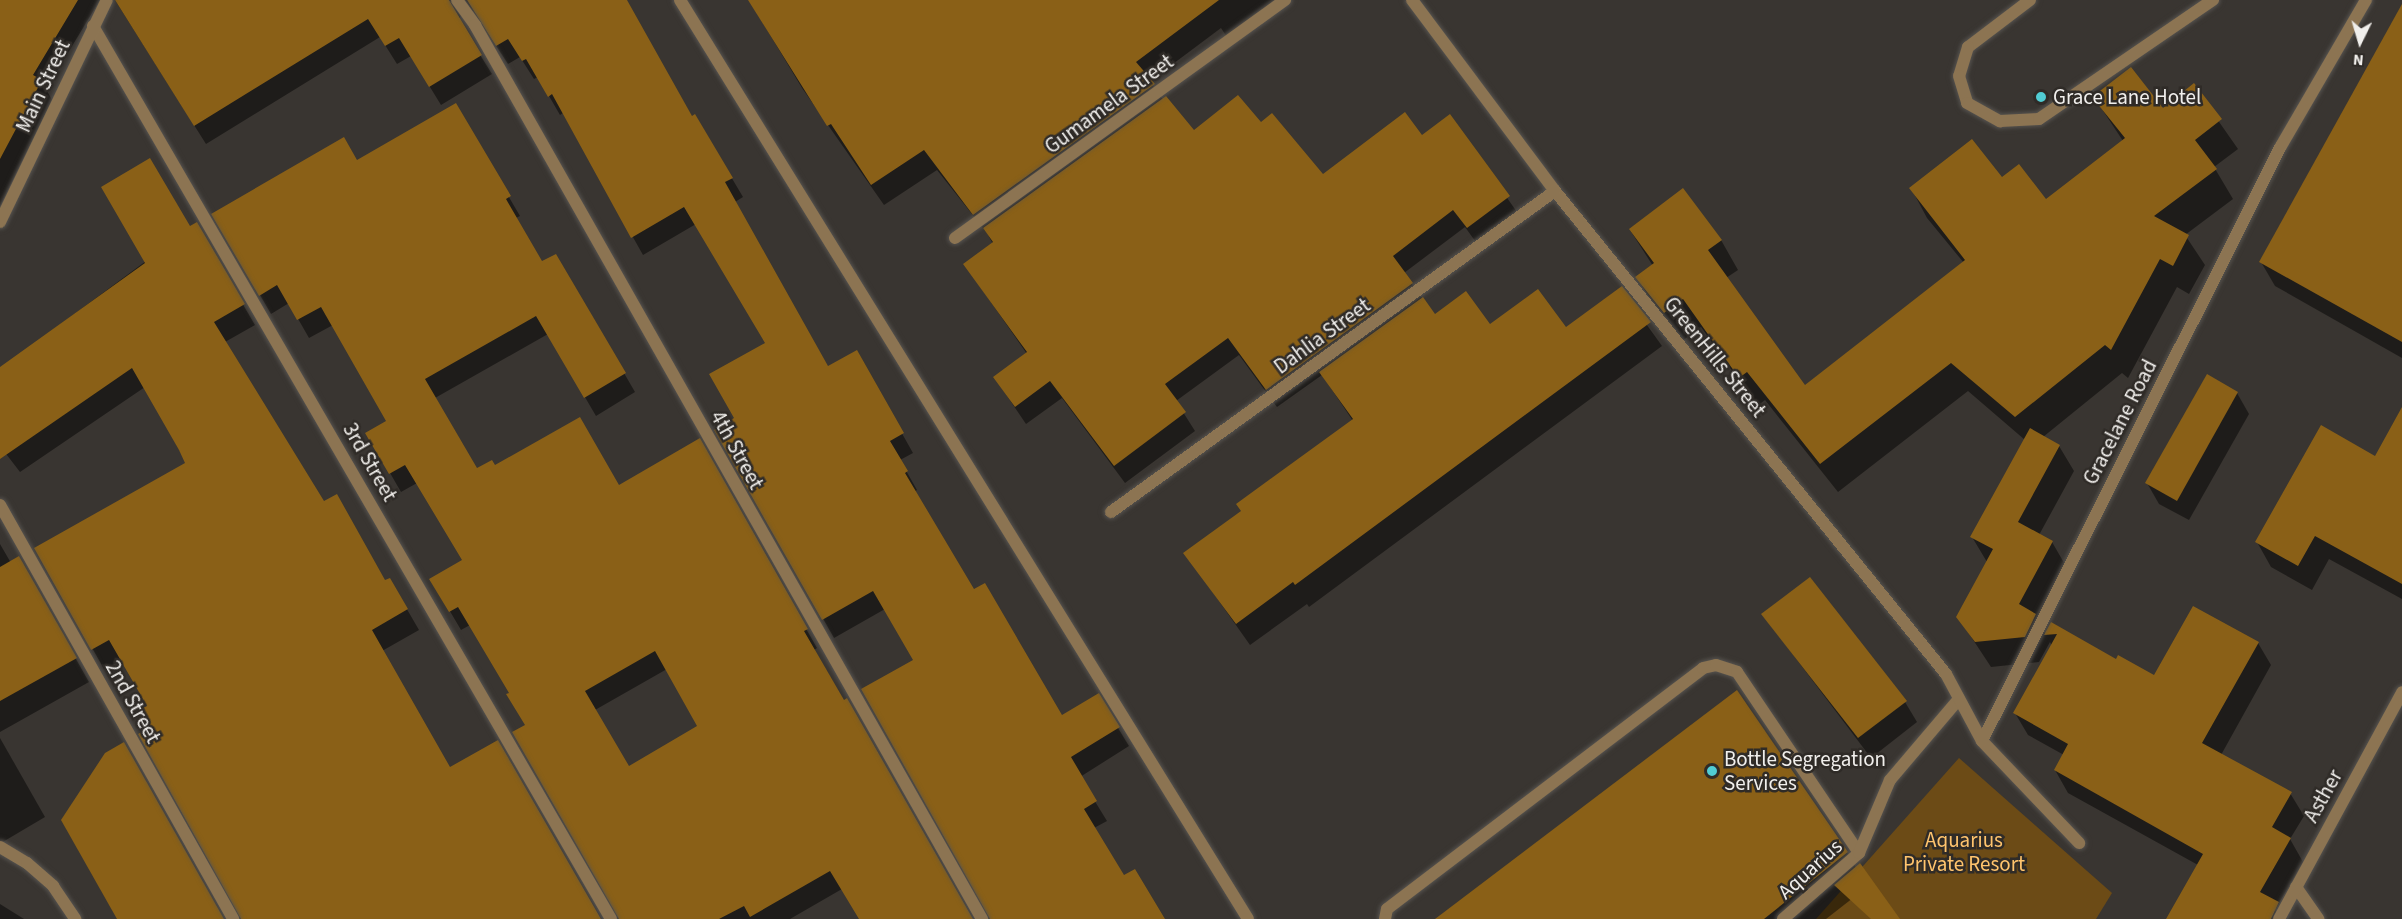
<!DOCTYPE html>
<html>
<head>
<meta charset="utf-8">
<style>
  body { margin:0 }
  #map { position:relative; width:2402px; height:919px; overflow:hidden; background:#393531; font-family:"Source Sans 3",sans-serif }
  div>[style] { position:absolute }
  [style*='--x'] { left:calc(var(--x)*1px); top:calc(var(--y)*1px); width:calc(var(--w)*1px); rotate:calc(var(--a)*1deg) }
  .green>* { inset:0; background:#6c4b16 }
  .shadow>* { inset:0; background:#0007 }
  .building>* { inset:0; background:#8a6017 }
  .roads { filter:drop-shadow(0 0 2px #56534f) drop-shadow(0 0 2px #56534f) }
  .service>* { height:12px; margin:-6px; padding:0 6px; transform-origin:6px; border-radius:6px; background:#8c7452 }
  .minor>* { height:12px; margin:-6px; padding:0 6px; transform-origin:6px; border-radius:6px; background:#8c7452 }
  .dots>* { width:16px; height:16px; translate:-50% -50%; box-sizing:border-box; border:3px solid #2f2b27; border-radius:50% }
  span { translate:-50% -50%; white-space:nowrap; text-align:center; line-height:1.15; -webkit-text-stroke:5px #2f2b27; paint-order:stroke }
  .street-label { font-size:21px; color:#f1efec }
  .poi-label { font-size:21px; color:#f1efec }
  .left { translate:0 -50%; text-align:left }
  .park-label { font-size:21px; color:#ffc46d }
  .north { position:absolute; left:2330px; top:12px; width:60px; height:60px; -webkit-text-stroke:4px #2f2b27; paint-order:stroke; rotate:185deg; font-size:16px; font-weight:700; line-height:24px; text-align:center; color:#f1efec }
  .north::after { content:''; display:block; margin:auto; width:21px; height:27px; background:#f1efec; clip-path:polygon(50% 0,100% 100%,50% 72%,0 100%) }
</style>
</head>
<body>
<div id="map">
  <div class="green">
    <i style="clip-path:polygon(1959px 758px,2112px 893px,2096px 919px,1816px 919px)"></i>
  </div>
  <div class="shadow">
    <i style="clip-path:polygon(0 0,100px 0,46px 89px,52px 100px,0 206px)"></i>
    <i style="clip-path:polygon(115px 0,625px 0,692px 117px,695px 116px,743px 197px,735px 202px,828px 368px,856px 352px,913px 453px,900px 460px,917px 490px,914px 492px,973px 591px,1062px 717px,1118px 728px,1129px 746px,1080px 777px,1107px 821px,1094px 828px,1123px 877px,1163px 919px,992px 919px,915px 660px,885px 609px,834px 638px,716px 430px,736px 418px,767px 343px,696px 224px,643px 255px,563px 113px,560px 115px,538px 77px,534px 79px,520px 57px,508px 64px,473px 11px,462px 12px,459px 21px,492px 74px,441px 105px,411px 56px,397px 64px,380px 37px,206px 144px)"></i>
    <i style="clip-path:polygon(749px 0,1277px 0,1227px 37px,1221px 28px,1150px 81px,1163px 100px,1194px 132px,1261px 124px,1323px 176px,1421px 138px,1450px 116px,1519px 215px,1478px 245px,1465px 227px,1404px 273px,1435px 316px,1490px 326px,1565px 329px,1621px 289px,1662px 346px,1309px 607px,1307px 604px,1250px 645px,1185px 553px,1242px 512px,1353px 421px,1322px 375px,1277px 407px,1239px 355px,1176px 401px,1195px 431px,1125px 483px,1062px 398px,1026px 424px,995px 378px,1027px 354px,965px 265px,993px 244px,987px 233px,937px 170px,884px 205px,802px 88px)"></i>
    <i style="clip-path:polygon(2402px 57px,2402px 358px,2275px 286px,2261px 262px)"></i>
    <i style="clip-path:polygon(2194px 86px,2238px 149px,2214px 167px,2233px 199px,2185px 235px,2205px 265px,2189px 294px,2177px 287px,2128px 378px,2122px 373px,2043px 437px,2059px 446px,2074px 471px,2039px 535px,2052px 542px,2067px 568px,2038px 621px,2046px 635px,2051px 625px,2116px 661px,2155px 677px,2258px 643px,2271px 665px,2221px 755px,2290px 793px,2304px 816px,2290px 839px,2303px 862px,2275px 910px,2281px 919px,2168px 919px,2198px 865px,2068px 793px,2055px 770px,2064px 755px,2028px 735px,2015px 713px,2052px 646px,2050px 642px,2039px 662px,1991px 667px,1958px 617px,1987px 562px,1972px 537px,2025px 440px,1968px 391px,1838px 492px,1765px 400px,1757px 406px,1701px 327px,1682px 341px,1654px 306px,1637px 277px,1653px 266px,1630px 230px,1721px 240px,1738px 270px,1726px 278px,1804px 387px,1964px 263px,1927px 218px,1911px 188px,2002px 179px,2046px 201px,2123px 141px,2094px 97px,2163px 110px)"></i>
    <i style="clip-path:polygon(evenodd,456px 106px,520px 216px,516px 218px,542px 263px,556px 256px,635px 392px,596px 416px,548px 334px,435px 398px,477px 470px,495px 467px,618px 487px,699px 440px,817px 648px,814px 650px,971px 919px,884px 919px,842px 889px,790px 919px,622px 919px,511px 693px,470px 625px,461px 630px,431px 579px,464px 561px,417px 483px,401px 492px,367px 433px,388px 421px,333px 325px,309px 338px,289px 303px,271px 314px,213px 214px,357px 163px,456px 106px,667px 669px,699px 726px,628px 768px,595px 710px,667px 669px)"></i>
    <i style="clip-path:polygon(196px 224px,255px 325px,225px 342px,324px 503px,385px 582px,390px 580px,419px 630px,382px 651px,449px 769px,600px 919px,242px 919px,153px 728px,149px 707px,122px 660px,104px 669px,36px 549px,187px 464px,145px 387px,20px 472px,0 446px,0 369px)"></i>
    <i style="clip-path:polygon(2237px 393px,2249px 414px,2189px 520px,2159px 504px,2147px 483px)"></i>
    <i style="clip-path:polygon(2402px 410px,2402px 599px,2329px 559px,2312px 590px,2271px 567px,2257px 542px,2376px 458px)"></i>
    <i style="clip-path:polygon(0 544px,11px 563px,19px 558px,89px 682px,0 732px)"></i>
    <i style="clip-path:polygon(1763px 615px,1905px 702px,1917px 722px,1871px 758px)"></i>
    <i style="clip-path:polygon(0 738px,45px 817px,1px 843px,0 841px)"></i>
    <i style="clip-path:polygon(1847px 852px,1867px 887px,1826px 919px,1447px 919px)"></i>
    <i style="clip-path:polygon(0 904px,24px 919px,0 919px)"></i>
  </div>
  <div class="building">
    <i style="clip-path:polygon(0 0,78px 0,33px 75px,42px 80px,0 159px)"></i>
    <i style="clip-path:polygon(115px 0,449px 0,482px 55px,429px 87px,399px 38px,385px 46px,368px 19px,194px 126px)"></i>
    <i style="clip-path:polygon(467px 0,627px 0,692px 116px,695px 114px,733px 178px,725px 182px,828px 366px,857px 350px,904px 433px,890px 441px,908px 471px,905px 473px,974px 589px,985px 583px,1062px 715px,1099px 693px,1120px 727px,1071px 757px,1097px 801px,1084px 809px,1124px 875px,1135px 869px,1165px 919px,990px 919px,861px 689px,913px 660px,873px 591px,822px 620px,714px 430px,734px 418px,709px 374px,765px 343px,684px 207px,631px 238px,552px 94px,548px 97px,526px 59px,522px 61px,508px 39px,496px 46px)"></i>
    <i style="clip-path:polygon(748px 0,1219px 0,1136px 62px,1155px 84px,973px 215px,924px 150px,871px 185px,831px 124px,827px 126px)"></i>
    <i style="clip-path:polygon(2402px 4px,2402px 342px,2259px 262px)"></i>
    <i style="clip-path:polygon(2131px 67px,2163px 108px,2194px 83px,2222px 119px,2195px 140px,2217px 169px,2154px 216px,2189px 235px,2173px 266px,2160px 259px,2111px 350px,2105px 345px,2015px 417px,1951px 363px,1820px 464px,1747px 372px,1739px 378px,1683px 299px,1664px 313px,1635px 277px,1654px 263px,1629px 229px,1683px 188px,1722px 240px,1708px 250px,1805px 385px,1965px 260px,1909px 188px,1972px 139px,2002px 177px,2019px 164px,2046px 199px,2125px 138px,2092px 97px)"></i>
    <i style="clip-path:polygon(1238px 95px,1261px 122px,1272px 113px,1323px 174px,1405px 112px,1422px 135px,1450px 114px,1510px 196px,1467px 228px,1453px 210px,1393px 256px,1413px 283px,1266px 390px,1228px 338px,1165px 384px,1186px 412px,1114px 466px,1050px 381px,1015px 407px,993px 377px,1027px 352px,963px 264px,993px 242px,983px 228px,1166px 96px,1194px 130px)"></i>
    <i style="clip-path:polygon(evenodd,456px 103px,511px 196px,506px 199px,542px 261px,556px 254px,626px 373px,584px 398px,536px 316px,425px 379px,477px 468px,492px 460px,495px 465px,580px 417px,619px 485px,700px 438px,808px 629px,804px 631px,844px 700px,847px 698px,973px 919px,859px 919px,830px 871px,750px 917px,744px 906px,719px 919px,619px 919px,512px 732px,525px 725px,506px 694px,509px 693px,458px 607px,449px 612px,429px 579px,462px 560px,405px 465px,389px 474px,365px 433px,386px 421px,321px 307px,297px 320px,277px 285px,259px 296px,211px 214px,344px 137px,357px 160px,456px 103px,655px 651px,697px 726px,629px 766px,585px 691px,655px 651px)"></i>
    <i style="clip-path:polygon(150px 158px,190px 226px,197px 222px,245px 304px,214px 322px,324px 501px,337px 494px,385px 580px,390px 578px,408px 609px,372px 630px,450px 767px,498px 740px,601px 919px,241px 919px,138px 734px,151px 727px,141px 709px,147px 706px,109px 640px,91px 650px,34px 548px,185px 463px,179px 450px,132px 368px,0 459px,0 367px,145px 263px,101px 187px)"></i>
    <i style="clip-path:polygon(1622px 286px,1651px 322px,1295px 585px,1293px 582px,1236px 624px,1183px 553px,1241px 511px,1236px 504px,1353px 419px,1319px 372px,1423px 297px,1435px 314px,1466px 291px,1490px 324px,1538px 289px,1566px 327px)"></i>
    <i style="clip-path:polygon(2207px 374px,2238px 392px,2177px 501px,2145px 483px)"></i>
    <i style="clip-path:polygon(2402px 407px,2402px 584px,2315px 536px,2298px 566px,2255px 542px,2321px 425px,2375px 456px)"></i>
    <i style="clip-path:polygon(2030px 428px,2060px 445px,2018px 522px,2053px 541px,2019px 604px,2036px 614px,2025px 637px,1975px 642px,1956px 617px,1993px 549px,1970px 537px)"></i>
    <i style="clip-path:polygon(19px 556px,77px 658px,0 701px,0 567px)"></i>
    <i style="clip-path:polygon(1810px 577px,1907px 701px,1858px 738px,1761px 614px)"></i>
    <i style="clip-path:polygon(2193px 606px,2259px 642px,2202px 743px,2292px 792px,2272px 827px,2291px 838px,2260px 892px,2279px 902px,2271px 919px,2166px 919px,2203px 854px,2054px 770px,2068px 744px,2013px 713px,2057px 634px,2044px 635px,2051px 622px,2116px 659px,2118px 655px,2154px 675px)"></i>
    <i style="clip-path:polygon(1737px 690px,1848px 852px,1764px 919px,1435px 919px)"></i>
    <i style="clip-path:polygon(124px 742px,224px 919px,117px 919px,61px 820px,105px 753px)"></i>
    <i style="clip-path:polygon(1860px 863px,1900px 919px,1871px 919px,1834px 885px)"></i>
  </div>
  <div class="roads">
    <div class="service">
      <i style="--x:2030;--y:0;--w:78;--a:142.8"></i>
      <i style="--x:1968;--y:47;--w:30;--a:107"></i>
      <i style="--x:1959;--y:76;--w:28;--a:73"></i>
      <i style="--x:1967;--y:103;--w:38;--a:29"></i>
      <i style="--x:2000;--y:121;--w:39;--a:-3"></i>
      <i style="--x:2039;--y:119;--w:211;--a:-34.4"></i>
      <i style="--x:1385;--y:919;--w:10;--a:-79"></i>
      <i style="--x:1387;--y:909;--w:397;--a:-37.3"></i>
      <i style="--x:1703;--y:668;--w:13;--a:-13"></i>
      <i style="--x:1716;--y:665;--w:22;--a:18"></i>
      <i style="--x:1737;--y:672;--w:218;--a:56"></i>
      <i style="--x:1783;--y:919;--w:101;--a:-41"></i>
      <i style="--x:1859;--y:853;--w:79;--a:-67"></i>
      <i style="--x:1890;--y:780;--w:106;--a:-49.6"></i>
    </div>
    <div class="minor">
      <i style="--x:457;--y:0;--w:31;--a:54"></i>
      <i style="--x:475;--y:25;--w:1028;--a:60.44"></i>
      <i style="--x:680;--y:0;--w:1080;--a:58.28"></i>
      <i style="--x:1412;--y:0;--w:239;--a:53.2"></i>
      <i style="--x:1555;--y:191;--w:621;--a:51.01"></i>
      <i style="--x:1946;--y:674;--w:76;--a:61.8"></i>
      <i style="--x:1982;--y:741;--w:141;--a:46.4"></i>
      <i style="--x:93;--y:26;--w:1032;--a:59.88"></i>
      <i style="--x:0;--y:222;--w:246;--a:-64.3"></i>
      <i style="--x:955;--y:238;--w:407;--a:-35.8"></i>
      <i style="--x:0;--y:505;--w:475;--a:60.6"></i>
      <i style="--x:1111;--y:512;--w:548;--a:-35.87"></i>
      <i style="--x:1982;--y:741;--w:666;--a:-63.32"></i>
      <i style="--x:2281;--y:146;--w:169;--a:-59.8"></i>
      <i style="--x:0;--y:847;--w:31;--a:31"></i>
      <i style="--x:27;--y:863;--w:35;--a:41"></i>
      <i style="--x:53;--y:886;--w:40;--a:56"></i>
      <i style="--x:2296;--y:887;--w:39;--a:55"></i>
      <i style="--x:2279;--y:919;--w:258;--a:-61.5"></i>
    </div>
  </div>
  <div class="dots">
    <i style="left:2041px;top:97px;background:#51ccd3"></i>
    <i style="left:1712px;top:771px;background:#51ccd3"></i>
  </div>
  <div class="street-label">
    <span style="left:43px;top:86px;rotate:-65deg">Main Street</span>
    <span style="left:1109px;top:104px;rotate:-36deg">Gumamela Street</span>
    <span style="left:1322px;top:336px;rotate:-36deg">Dahlia Street</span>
    <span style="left:1715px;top:357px;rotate:51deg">GreenHills Street</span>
    <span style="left:2120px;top:422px;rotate:-63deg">Gracelane Road</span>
    <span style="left:737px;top:450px;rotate:61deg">4th Street</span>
    <span style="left:370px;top:462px;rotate:60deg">3rd Street</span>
    <span style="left:133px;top:702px;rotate:61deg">2nd Street</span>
    <span style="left:2323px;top:796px;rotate:-61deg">Asther</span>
    <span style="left:1810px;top:869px;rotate:-42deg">Aquarius</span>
  </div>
  <div class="poi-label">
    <span class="left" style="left:2053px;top:97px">Grace Lane Hotel</span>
    <span class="left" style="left:1724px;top:771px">Bottle Segregation<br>Services</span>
  </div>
  <div class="park-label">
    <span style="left:1964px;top:852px">Aquarius<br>Private Resort</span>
  </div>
  <div class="north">N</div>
</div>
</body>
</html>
